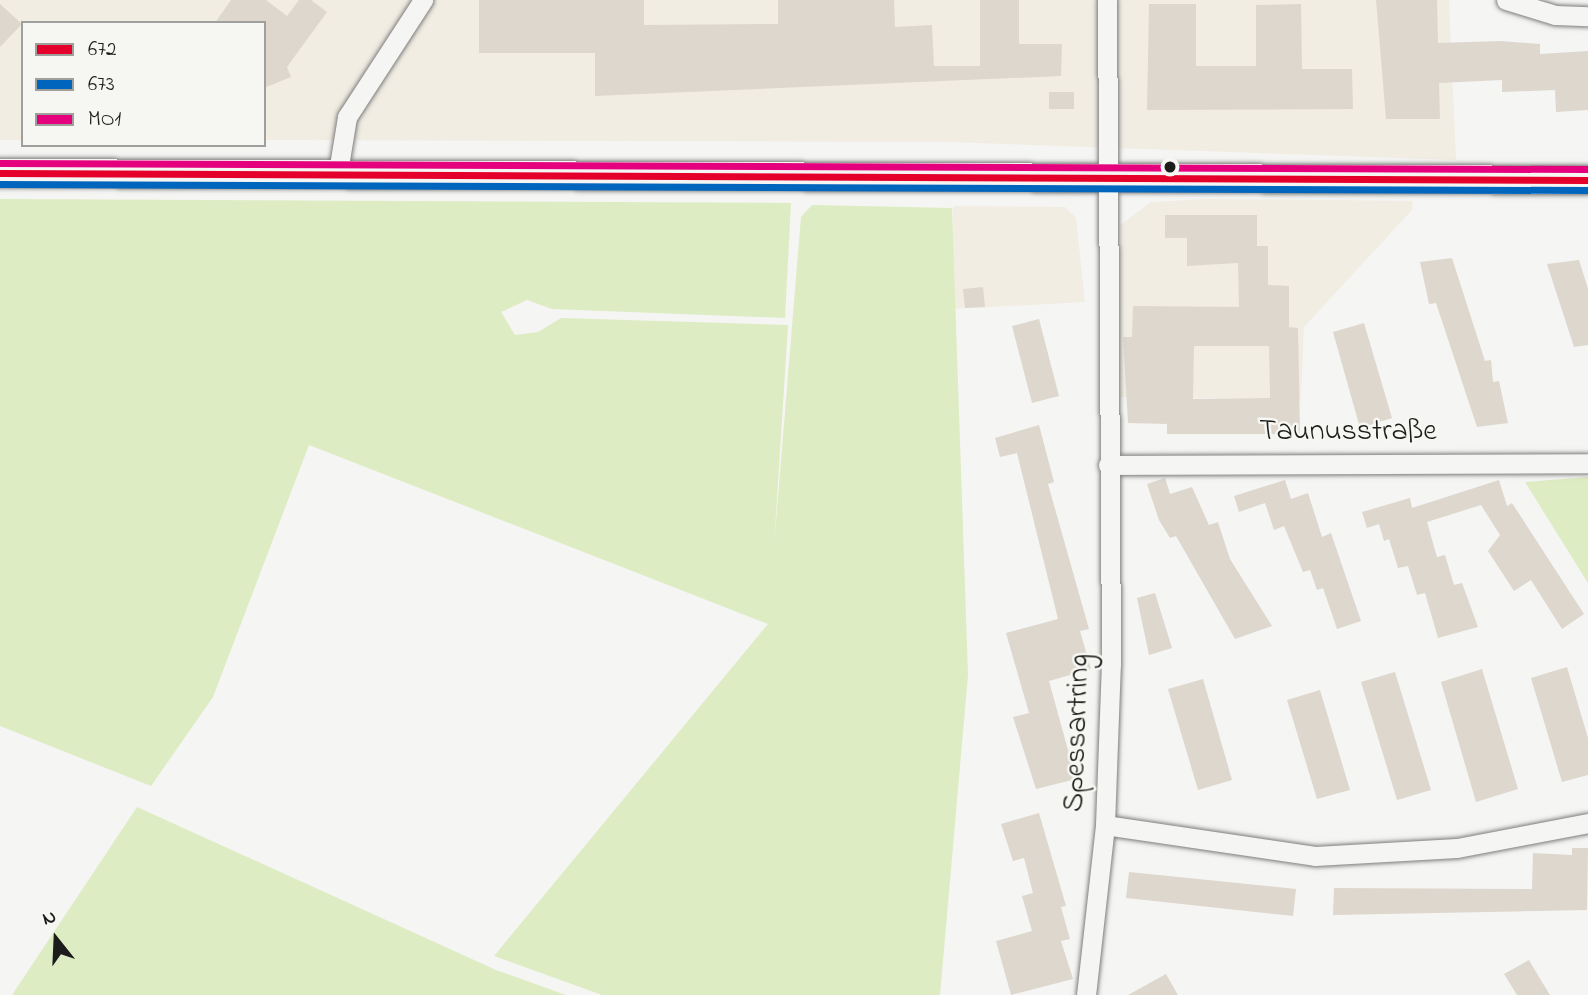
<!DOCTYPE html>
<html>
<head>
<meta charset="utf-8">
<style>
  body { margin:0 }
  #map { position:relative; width:1588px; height:995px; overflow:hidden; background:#f5f5f3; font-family:"Indie Flower",sans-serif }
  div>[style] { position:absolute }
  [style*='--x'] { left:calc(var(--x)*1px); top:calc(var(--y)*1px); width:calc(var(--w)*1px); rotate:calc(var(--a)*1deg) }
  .built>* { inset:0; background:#f2ede3 }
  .green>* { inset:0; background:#ddecc3 }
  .building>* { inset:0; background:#ddd7ce }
  .roads { filter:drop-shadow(0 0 2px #7e7e7d) drop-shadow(0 0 2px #7e7e7d) }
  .street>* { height:19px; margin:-9.5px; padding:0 9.5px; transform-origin:9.5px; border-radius:9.5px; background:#f5f5f3 }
  .secondary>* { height:28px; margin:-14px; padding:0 14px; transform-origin:14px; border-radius:14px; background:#f5f5f3 }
  .bus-1>* { height:7px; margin:-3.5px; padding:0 3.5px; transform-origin:3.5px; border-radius:3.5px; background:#e4002b }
  .bus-2>* { height:7px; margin:-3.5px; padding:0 3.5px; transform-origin:3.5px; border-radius:3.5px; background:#0065bd }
  .bus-3>* { height:7px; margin:-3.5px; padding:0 3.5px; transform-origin:3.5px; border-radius:3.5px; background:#e5007d }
  .dots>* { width:19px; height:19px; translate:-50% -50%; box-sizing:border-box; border:4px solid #f6f6f2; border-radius:50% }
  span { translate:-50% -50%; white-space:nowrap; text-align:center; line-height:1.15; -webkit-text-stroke:5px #f6f6f2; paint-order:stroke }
  .street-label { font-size:30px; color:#1c1c1c }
  .legend { position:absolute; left:21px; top:21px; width:245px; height:126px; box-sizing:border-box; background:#f6f6f2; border:2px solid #9f9f9c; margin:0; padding:9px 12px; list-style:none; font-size:21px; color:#1c1c1c }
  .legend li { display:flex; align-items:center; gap:14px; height:35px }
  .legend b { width:35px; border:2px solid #9f9f9c }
  .north { position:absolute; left:21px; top:904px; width:70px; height:70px; -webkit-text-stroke:5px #f6f6f2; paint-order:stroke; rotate:342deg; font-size:19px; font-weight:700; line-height:28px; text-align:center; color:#1c1c1c }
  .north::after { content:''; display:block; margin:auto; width:24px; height:32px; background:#1c1c1c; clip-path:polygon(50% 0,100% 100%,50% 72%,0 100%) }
</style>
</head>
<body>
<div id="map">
  <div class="built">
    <i style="clip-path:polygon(0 0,1449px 0,1456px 160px,948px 142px,264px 140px,264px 23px,23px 23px,23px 140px,0 140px)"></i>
    <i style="clip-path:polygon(1207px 199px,1413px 201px,1412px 210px,1304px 327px,1301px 399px,1120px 397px,1120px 225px,1151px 202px)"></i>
    <i style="clip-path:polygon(953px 206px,1065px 207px,1076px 218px,1085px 302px,952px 309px)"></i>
  </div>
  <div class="green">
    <i style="clip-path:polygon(0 199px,791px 203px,785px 318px,552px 309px,527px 300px,501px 312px,515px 335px,538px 332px,561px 318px,788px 325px,774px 546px,801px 217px,812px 205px,952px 208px,968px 675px,940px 995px,602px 995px,494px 956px,768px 624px,309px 445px,213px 697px,151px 786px,0 726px)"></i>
    <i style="clip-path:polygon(1588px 477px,1588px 583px,1525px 482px)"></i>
    <i style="clip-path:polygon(137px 807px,496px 970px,566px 995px,12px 995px)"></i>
  </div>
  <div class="building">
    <i style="clip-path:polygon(231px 0,266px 0,287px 16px,299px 0,311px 0,327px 12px,287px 67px,291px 77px,264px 88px,264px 23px,215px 23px)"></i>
    <i style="clip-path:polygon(479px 0,644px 0,644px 25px,778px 24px,778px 0,894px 0,895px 27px,932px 25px,934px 66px,980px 66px,980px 0,1019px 0,1019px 44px,1062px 44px,1061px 76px,595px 96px,595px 53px,479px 53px)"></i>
    <i style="clip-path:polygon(1376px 0,1437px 0,1438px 43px,1500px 41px,1540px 44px,1540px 54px,1588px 51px,1588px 110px,1556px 112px,1555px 90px,1502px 92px,1502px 80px,1439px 83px,1440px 119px,1386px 119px)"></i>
    <i style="clip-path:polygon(0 4px,22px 24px,0 47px)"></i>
    <i style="clip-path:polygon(1149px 4px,1196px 4px,1196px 66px,1256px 66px,1256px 5px,1301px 4px,1302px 69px,1352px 69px,1353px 109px,1147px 110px)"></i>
    <i style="clip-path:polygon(1049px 92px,1074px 92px,1074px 109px,1049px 109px)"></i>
    <i style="clip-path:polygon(evenodd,1165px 215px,1257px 215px,1257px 246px,1268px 246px,1268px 285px,1289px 286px,1289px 327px,1298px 328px,1300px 434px,1167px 434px,1167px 424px,1128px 423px,1123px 337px,1132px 337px,1133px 306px,1239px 307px,1238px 263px,1187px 266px,1187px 238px,1165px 238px,1165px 215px,1194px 346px,1269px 346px,1270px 398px,1193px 399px,1194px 346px)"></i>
    <i style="clip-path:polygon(1452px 258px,1485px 361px,1491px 360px,1493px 382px,1499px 381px,1508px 423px,1477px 427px,1436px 303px,1429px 304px,1420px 262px)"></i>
    <i style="clip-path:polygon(1579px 260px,1588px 289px,1588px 345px,1574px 347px,1547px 264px)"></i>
    <i style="clip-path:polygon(983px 287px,985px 307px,965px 308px,963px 289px)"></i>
    <i style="clip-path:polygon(1039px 319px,1059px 396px,1032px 403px,1012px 326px)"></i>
    <i style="clip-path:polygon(1364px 323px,1392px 418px,1360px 428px,1333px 332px)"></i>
    <i style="clip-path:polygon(1039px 425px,1054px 482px,1048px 484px,1089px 629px,1080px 631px,1091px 669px,1049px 681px,1076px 779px,1036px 789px,1013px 717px,1029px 713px,1006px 633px,1058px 619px,1017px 453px,1000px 457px,995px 438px)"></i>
    <i style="clip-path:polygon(1165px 478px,1170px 494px,1192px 487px,1209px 525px,1218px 522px,1230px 559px,1272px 626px,1235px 639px,1176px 536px,1170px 538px,1159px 520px,1147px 484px)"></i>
    <i style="clip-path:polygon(1285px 480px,1291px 499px,1308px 493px,1322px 537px,1331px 533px,1361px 621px,1337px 629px,1323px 588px,1317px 590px,1310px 570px,1303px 572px,1284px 526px,1274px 530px,1265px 503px,1239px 512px,1234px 496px)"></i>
    <i style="clip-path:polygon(1499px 480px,1507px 506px,1512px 503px,1584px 614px,1562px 629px,1531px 580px,1514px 591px,1488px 551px,1500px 535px,1481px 505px,1427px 522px,1437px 557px,1445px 555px,1454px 585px,1462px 583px,1478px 627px,1438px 638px,1425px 593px,1417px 595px,1408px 566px,1398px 568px,1389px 539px,1384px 541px,1379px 524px,1367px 528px,1362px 512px,1410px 498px,1412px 508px)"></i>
    <i style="clip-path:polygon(1155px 593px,1172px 648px,1149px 655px,1137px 598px)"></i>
    <i style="clip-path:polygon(1567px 667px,1588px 738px,1588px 775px,1562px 782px,1531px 678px)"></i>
    <i style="clip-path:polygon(1482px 669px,1518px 789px,1476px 802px,1441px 682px)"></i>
    <i style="clip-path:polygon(1395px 672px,1431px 790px,1397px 800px,1361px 682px)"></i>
    <i style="clip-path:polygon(1203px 679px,1232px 780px,1198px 790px,1168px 689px)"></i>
    <i style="clip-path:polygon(1320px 690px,1350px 790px,1317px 799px,1287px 700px)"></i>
    <i style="clip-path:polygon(1039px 813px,1066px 906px,1061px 907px,1070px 939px,1061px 941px,1073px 979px,1011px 995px,996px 941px,1032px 931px,1022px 896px,1033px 893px,1024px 858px,1013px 861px,1001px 824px)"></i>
    <i style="clip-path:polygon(1572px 848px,1588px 848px,1587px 910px,1333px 915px,1334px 888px,1532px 889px,1533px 853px,1572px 855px)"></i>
    <i style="clip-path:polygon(1129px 872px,1296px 889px,1293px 916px,1126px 898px)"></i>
    <i style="clip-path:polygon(1529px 960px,1539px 977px,1550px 995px,1517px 995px,1504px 974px)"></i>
    <i style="clip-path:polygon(1166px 974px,1178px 995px,1128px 995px)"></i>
  </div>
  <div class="roads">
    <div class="street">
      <i style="--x:1506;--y:0;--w:51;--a:17"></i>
      <i style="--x:1555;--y:15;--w:33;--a:2"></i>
      <i style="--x:338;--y:172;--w:56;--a:-80.7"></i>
      <i style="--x:347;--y:117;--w:140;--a:-57"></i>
      <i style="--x:1108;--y:465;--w:480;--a:-0.2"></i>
      <i style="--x:1105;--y:825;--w:212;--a:8.4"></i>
      <i style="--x:1315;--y:856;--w:142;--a:-3.2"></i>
      <i style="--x:1457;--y:848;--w:133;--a:-10.8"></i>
      <i style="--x:1086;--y:995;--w:171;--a:-83.6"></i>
      <i style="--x:1105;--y:825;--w:160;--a:-87.9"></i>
      <i style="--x:1111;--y:665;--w:665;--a:-90.34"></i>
    </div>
    <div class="secondary">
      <i style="--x:0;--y:173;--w:1588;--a:0.25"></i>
    </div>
  </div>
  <div class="bus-1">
    <i style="--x:0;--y:173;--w:1588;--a:0.25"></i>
  </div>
  <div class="bus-2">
    <i style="--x:0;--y:184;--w:1588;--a:0.22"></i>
  </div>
  <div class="bus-3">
    <i style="--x:0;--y:163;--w:1588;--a:0.22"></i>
  </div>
  <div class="dots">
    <i style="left:1170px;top:167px;background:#1c1c1c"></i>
  </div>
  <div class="street-label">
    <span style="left:1348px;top:432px">Taunusstraße</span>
    <span style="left:1078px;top:733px;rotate:-88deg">Spessartring</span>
  </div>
  <ul class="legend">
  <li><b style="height:9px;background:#e4002b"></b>672</li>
  <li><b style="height:9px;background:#0065bd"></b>673</li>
  <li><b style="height:9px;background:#e5007d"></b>MO1</li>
  </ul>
  <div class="north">N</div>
</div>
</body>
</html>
